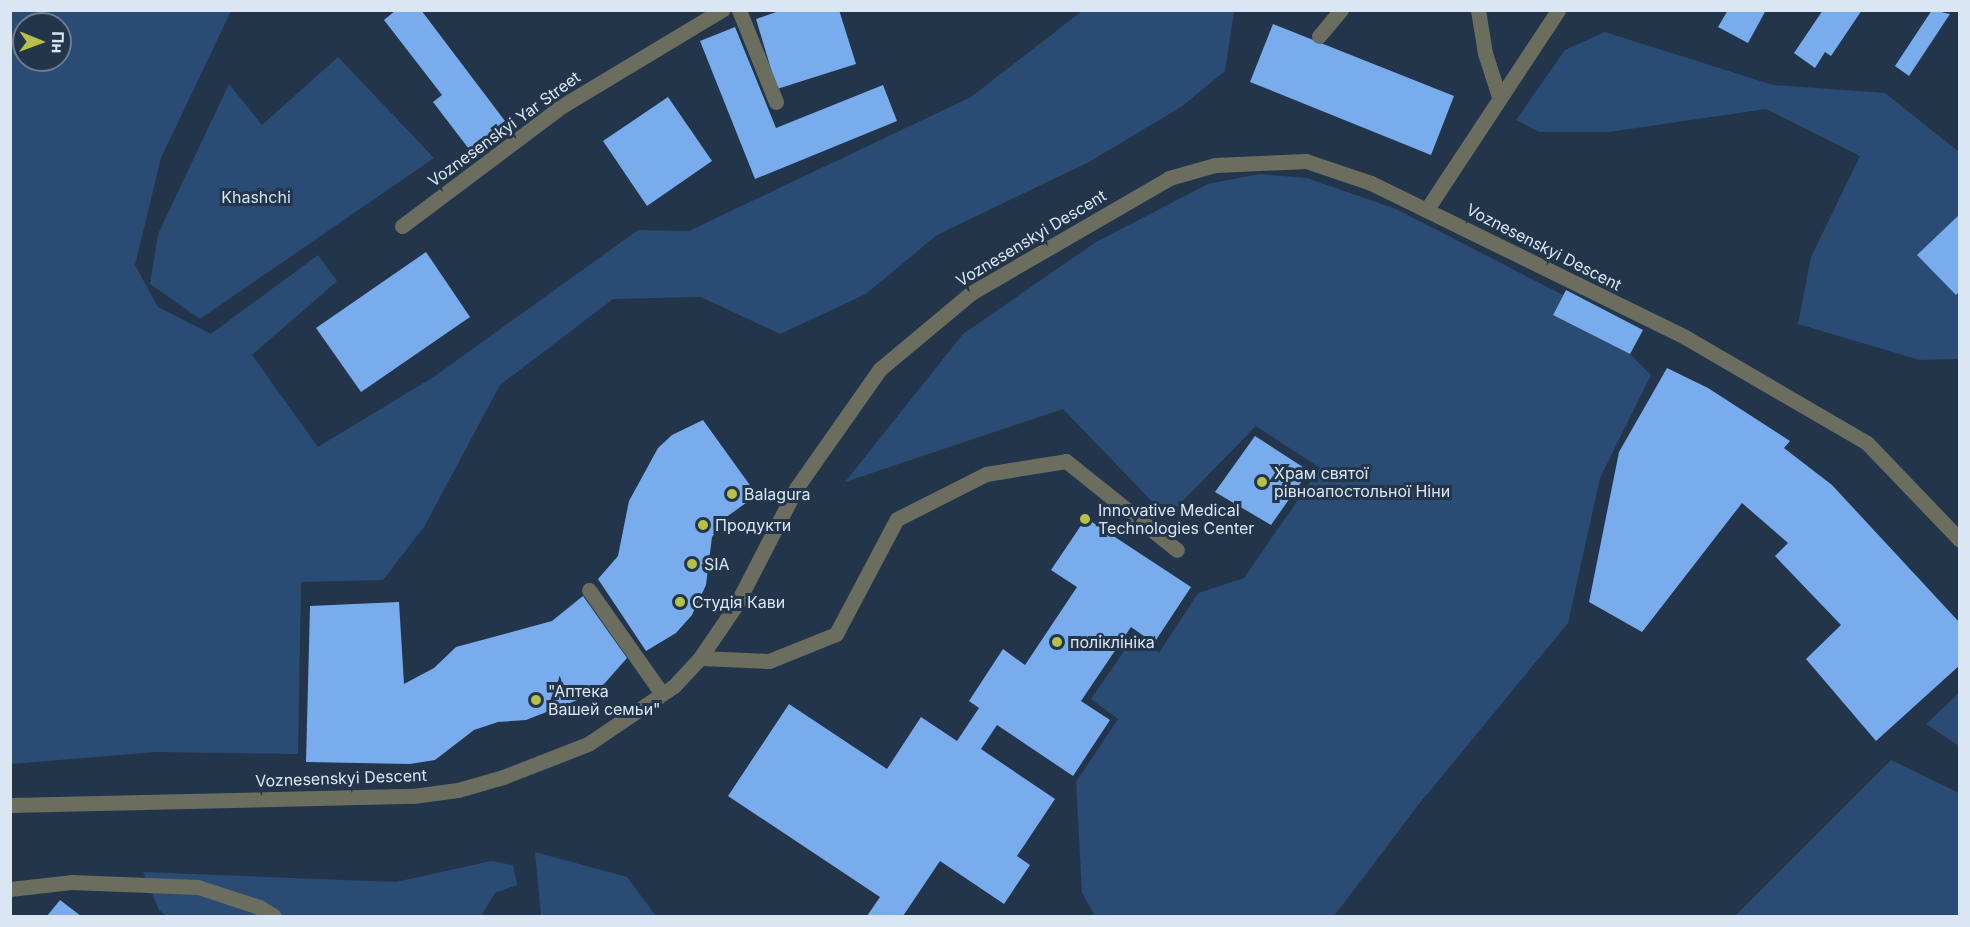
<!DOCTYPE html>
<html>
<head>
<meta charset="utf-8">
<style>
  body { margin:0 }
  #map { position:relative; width:1970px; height:927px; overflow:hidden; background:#23354b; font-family:Inter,sans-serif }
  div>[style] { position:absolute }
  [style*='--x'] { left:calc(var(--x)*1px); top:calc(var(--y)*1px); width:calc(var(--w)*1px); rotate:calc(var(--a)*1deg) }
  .green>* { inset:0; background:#294b74 }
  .building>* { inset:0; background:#78aced }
  .lane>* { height:15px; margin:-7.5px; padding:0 7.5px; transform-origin:7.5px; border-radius:7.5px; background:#6b6d5f }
  .street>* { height:15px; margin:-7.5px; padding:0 7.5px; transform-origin:7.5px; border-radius:7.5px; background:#6b6d5f }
  .dots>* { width:16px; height:16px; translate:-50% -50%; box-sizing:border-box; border:3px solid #23354b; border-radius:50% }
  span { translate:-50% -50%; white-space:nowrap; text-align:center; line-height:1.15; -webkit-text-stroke:6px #23354b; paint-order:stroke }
  .street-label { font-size:16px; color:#dbe6f4 }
  .park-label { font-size:16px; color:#d5e3f4 }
  .poi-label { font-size:16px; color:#dbe6f4 }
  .left { translate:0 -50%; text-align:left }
  .frame { position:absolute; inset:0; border:12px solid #dbe6f4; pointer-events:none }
  .north { position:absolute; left:12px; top:12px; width:60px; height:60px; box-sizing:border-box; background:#23354b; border:2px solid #6d7c8f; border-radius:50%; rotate:91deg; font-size:16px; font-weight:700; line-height:24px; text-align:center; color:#dbe6f4 }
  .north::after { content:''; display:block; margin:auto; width:21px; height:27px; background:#b8c147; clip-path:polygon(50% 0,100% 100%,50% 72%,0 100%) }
</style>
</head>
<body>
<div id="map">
  <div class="green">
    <i style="clip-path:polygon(evenodd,11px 10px,231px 11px,161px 158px,135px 265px,158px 307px,211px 334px,318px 255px,337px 281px,252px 355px,318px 447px,435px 376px,638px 230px,689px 231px,971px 97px,1082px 11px,1234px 11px,1225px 71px,1181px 107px,1089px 162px,937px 235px,866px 294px,780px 334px,701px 297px,613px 299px,500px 385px,424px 527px,383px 580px,301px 582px,298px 754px,156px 752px,11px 764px,11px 10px,24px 24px,60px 24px,60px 60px,24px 60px,24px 24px)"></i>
    <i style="clip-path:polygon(1605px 32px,1773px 85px,1885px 93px,1959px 152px,1959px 359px,1920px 360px,1798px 324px,1811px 257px,1860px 156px,1766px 109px,1609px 132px,1539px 132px,1516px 120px,1565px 50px)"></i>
    <i style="clip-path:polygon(338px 57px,434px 158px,200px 319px,150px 284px,158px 234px,229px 84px,262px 125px)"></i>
    <i style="clip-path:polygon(1259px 174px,1307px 178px,1396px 209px,1563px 295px,1553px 315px,1630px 354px,1651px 375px,1600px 478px,1568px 623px,1419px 804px,1334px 916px,1095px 916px,1082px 893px,1076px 782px,1118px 719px,1091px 699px,1133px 638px,1159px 653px,1198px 593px,1244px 578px,1320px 468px,1256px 426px,1167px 517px,1063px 409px,845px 482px,963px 334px,1096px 242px,1208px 184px)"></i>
    <i style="clip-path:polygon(1959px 693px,1959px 746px,1926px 724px)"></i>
    <i style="clip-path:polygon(1891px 760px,1959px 793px,1959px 916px,1735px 916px)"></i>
    <i style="clip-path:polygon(535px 852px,627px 877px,656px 916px,541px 916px)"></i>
    <i style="clip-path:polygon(491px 861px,513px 865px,517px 885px,495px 893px,481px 916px,167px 916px,159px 910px,143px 872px,396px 882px)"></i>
  </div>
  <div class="building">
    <i style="clip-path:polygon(396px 10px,421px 10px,508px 125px,472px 153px,433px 102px,442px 95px,384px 20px)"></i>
    <i style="clip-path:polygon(782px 10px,839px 10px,856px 64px,777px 89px,756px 19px)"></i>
    <i style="clip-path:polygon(1728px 10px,1766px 10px,1748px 43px,1718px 27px)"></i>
    <i style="clip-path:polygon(1823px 10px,1862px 10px,1831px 56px,1825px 52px,1815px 68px,1794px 53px)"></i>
    <i style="clip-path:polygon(1932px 10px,1950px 14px,1909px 76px,1895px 66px)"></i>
    <i style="clip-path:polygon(1273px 24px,1454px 96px,1431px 155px,1250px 82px)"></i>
    <i style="clip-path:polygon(735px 27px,776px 128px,883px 85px,897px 121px,755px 179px,700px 41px)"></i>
    <i style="clip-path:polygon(668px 97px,712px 161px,647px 206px,603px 141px)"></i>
    <i style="clip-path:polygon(1960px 214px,1960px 291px,1956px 295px,1917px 255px)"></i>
    <i style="clip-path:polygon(426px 252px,470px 317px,361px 392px,316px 328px)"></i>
    <i style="clip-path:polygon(1566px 290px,1643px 330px,1630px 354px,1553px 315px)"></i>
    <i style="clip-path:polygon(1667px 368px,1708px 388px,1790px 441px,1784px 448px,1832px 485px,1960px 623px,1960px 665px,1876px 741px,1806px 659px,1841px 625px,1775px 556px,1788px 543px,1742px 503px,1642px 632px,1589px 602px,1619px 452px)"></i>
    <i style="clip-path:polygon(703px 420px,757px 495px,725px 518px,712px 537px,706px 585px,692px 615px,676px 633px,646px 651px,598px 579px,618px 556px,629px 501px,658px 448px,672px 435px)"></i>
    <i style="clip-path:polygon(1255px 436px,1309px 471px,1271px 525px,1215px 492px)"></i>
    <i style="clip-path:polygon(1086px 518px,1191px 587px,1154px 643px,1131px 627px,1081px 701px,1110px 720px,1073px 776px,997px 725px,981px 749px,1055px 799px,1017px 856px,1030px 865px,1004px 904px,940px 861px,903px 916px,867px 916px,880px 897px,728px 796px,789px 704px,887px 769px,921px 717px,957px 741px,979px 708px,969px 701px,1003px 649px,1025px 665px,1077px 587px,1051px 570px)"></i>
    <i style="clip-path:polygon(583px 596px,627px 658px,604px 684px,580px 699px,526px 720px,498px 722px,474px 730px,435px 760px,410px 764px,306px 762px,310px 606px,399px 602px,404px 684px,434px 668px,456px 647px,552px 621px)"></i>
    <i style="clip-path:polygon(60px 900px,81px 916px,47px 916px)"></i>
  </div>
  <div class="lane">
    <i style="--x:739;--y:10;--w:99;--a:68.1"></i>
    <i style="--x:1478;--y:10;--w:44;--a:80.8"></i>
    <i style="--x:1485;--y:53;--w:46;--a:72.3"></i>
    <i style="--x:1319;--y:36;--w:34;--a:-50"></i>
    <i style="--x:1427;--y:209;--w:238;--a:-56.6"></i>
    <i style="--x:589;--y:590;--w:127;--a:54.9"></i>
    <i style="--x:700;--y:658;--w:69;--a:2.5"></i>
    <i style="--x:769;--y:661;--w:72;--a:-21.9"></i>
    <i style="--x:836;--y:634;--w:130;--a:-62.1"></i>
    <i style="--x:897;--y:519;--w:100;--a:-26.8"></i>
    <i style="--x:986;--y:474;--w:81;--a:-9.2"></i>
    <i style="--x:1066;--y:461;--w:142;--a:38.7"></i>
    <i style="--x:10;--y:889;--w:61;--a:-6.5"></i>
    <i style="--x:71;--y:882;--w:127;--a:2.3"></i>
    <i style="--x:198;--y:887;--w:64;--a:18.2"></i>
    <i style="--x:259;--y:907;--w:17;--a:31"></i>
  </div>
  <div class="street">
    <i style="--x:402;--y:226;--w:200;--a:-36.9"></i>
    <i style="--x:562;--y:106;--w:187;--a:-31"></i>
    <i style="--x:10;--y:805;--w:403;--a:-1.3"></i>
    <i style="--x:413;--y:796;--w:45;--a:-7.6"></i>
    <i style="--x:458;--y:790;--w:47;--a:-16.1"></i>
    <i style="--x:503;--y:777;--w:91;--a:-21.2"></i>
    <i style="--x:588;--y:744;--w:104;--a:-34"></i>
    <i style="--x:674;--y:686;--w:38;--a:-47"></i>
    <i style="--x:700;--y:658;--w:64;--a:-55.8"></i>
    <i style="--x:736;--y:605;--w:133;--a:-62.7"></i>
    <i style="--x:797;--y:487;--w:144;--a:-54.9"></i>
    <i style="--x:880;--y:369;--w:119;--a:-39.9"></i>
    <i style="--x:971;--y:293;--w:229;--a:-30.1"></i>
    <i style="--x:1169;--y:178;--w:48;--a:-15.8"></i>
    <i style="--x:1215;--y:165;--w:91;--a:-2.5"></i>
    <i style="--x:1306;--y:161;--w:69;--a:18.7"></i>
    <i style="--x:1371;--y:183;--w:350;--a:26.1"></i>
    <i style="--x:1685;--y:337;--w:211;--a:30.2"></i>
    <i style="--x:1867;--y:443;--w:134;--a:46.2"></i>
  </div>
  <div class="dots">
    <i style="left:1262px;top:482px;background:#b8c147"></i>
    <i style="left:732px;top:494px;background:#b8c147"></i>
    <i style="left:1085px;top:519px;background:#b8c147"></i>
    <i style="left:703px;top:525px;background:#b8c147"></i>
    <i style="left:692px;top:564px;background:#b8c147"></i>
    <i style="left:680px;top:602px;background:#b8c147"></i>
    <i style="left:1057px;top:642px;background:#b8c147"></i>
    <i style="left:536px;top:700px;background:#b8c147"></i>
  </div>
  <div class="street-label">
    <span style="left:504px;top:129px;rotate:-36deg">Voznesenskyi Yar Street</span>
    <span style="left:1031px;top:238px;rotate:-31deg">Voznesenskyi Descent</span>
    <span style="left:1544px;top:247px;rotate:27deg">Voznesenskyi Descent</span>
    <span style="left:341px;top:778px;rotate:-2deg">Voznesenskyi Descent</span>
  </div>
  <div class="park-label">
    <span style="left:256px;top:197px">Khashchi</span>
  </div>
  <div class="poi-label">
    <span class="left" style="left:1274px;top:482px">Храм святої<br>рівноапостольної Ніни</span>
    <span class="left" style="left:744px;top:494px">Balagura</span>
    <span class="left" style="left:1098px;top:519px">Innovative Medical<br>Technologies Center</span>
    <span class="left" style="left:715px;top:525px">Продукти</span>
    <span class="left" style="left:704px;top:564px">SIA</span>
    <span class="left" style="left:692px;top:602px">Студія Кави</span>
    <span class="left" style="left:1070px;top:642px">поліклініка</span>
    <span class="left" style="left:548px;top:700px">"Аптека<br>Вашей семьи"</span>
  </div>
  <div class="frame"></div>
  <div class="north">Пн</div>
</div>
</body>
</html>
